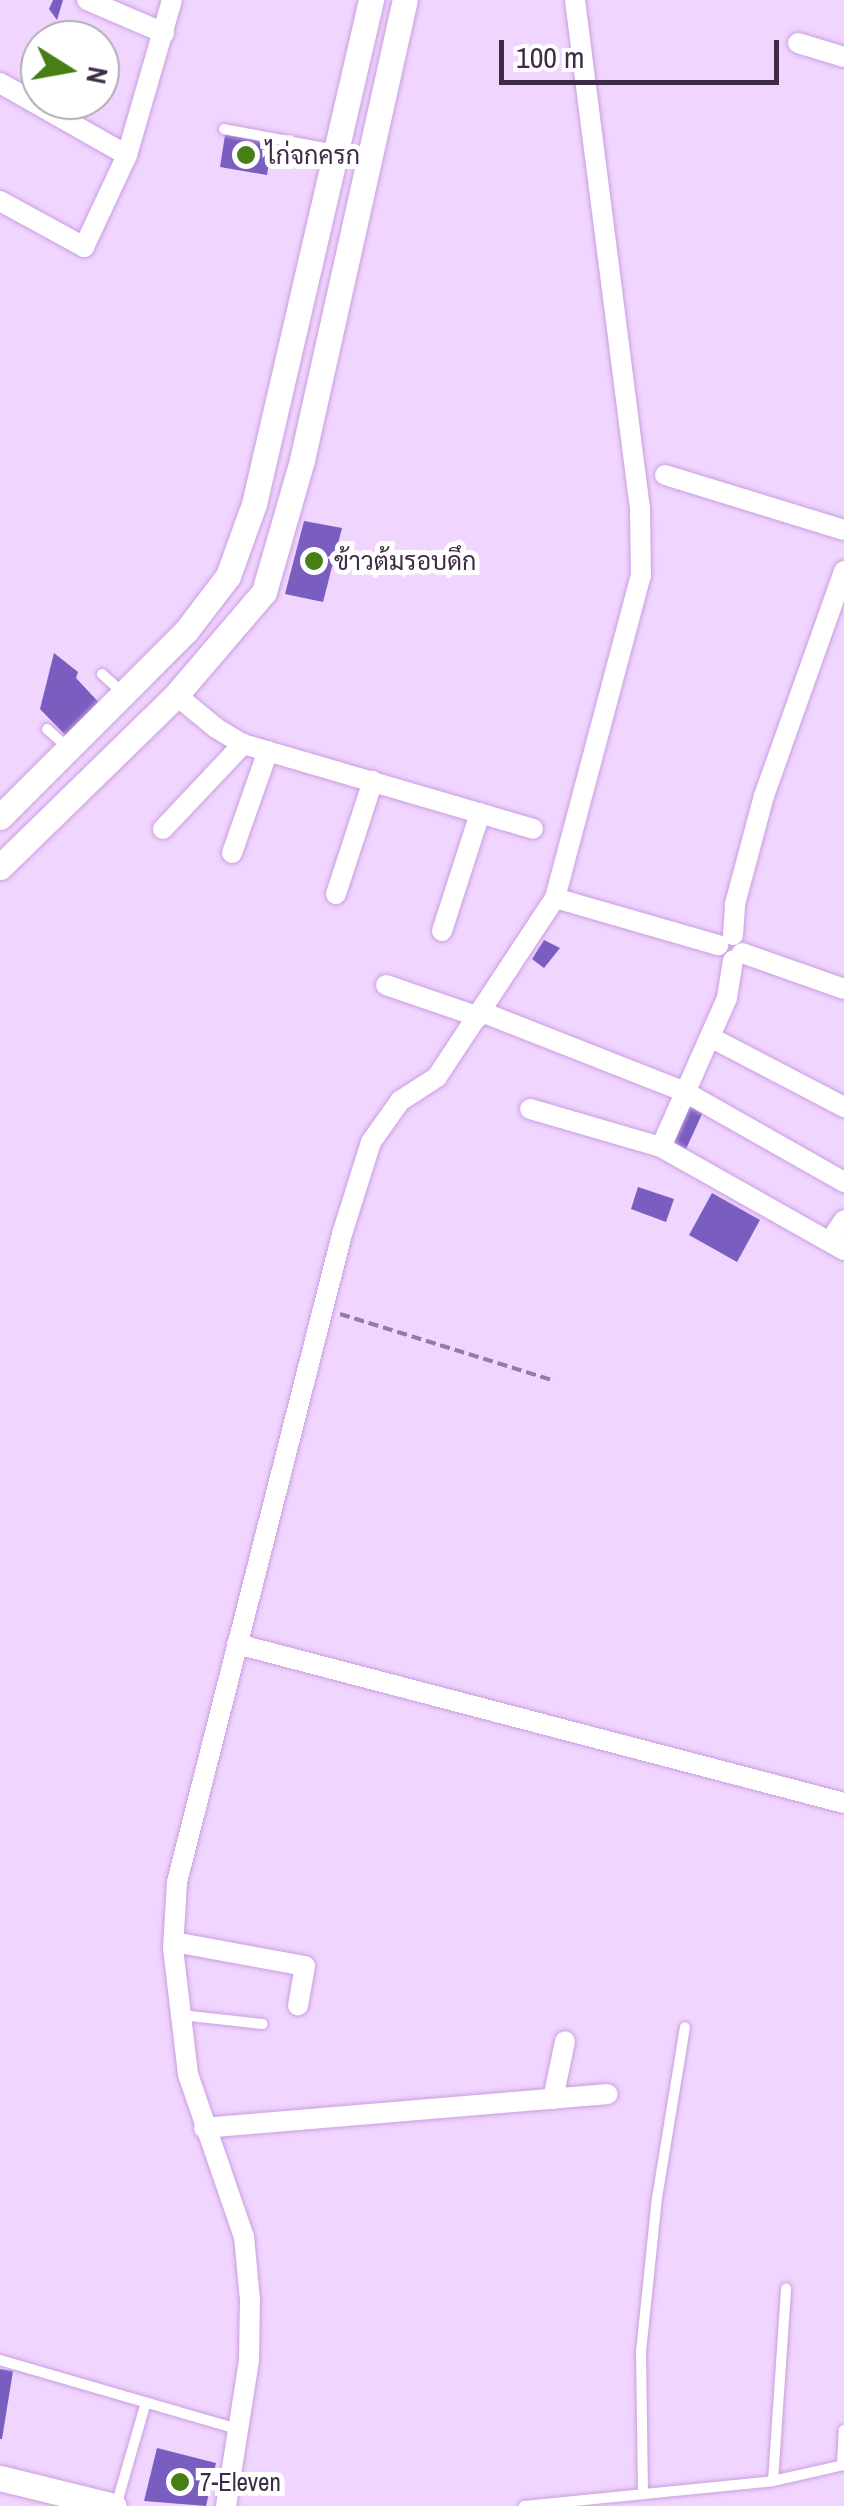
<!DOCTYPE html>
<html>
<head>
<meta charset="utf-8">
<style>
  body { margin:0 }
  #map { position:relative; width:844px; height:2506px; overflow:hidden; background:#f0d5fe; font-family:"Archivo Narrow",Sarabun,sans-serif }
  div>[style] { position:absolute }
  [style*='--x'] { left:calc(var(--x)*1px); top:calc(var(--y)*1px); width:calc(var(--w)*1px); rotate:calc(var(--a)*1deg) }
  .building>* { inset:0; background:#795dbf }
  .path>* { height:4px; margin-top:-2px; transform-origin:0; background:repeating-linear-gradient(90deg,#937d9e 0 10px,transparent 0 15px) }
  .roads { filter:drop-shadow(0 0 2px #cb9ee1) drop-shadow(0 0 2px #cb9ee1) }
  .service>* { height:10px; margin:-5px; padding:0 5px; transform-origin:5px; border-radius:5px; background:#fff }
  .minor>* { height:20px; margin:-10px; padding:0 10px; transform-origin:10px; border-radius:10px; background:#fff }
  .tertiary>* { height:25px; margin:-12.5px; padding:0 12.5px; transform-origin:12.5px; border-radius:12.5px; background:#fff }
  .dots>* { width:28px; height:28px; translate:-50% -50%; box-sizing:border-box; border:5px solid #fff; border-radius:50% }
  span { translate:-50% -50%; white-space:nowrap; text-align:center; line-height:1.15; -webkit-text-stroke:10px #fff; paint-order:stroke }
  .poi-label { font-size:25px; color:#3e2c47 }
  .left { translate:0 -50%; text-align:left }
  .north { position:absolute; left:20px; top:20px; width:100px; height:100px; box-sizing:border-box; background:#fff; border:2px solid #b2abb5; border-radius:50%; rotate:101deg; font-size:28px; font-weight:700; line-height:40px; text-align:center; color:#3e2c47 }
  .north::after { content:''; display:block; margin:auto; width:35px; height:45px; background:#477e16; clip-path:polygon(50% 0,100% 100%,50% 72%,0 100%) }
  .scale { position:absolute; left:499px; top:40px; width:280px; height:45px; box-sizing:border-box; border:5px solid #3e2c47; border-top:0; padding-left:12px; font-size:30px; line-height:35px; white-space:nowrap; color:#3e2c47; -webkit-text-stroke:8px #fff; paint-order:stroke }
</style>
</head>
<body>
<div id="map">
  <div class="building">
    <i style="clip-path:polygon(53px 0,63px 0,57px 20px,49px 9px)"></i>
    <i style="clip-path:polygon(225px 135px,272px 142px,267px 175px,220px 167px)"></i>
    <i style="clip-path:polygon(304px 521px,342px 528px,323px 602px,285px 594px)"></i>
    <i style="clip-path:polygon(54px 653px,78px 672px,76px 678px,105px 709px,73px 743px,40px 709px)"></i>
    <i style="clip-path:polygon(544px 940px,560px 948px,544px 968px,532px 959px)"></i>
    <i style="clip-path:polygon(689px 1106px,703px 1112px,686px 1149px,673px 1143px)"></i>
    <i style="clip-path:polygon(638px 1187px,674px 1199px,666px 1222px,631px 1209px)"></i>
    <i style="clip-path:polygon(712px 1193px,760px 1220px,737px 1262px,689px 1235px)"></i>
    <i style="clip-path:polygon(0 2369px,13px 2371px,2px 2439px,0 2439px)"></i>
    <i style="clip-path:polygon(157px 2448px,216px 2463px,206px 2506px,144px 2501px)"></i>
  </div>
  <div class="path">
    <i style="--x:340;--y:1314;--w:225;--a:17.3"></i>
  </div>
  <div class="roads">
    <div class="service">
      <i style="--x:224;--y:129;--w:114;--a:10.6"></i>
      <i style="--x:102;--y:674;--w:28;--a:42"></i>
      <i style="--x:47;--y:729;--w:28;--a:42"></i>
      <i style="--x:181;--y:2015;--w:82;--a:6.3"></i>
      <i style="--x:0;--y:2360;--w:248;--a:16.2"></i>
      <i style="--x:842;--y:2465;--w:35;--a:-87"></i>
      <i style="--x:773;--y:2481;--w:193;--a:-86.1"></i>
      <i style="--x:643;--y:2494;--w:142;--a:-90.8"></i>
      <i style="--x:641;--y:2352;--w:155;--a:-84.1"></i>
      <i style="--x:657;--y:2198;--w:173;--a:-80.7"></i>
      <i style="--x:116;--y:2506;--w:108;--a:-73.9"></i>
      <i style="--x:524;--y:2506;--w:250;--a:-5.7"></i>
      <i style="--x:773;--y:2481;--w:73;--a:-12.7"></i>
    </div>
    <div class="minor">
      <i style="--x:87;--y:0;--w:84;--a:23.2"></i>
      <i style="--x:798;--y:43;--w:48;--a:16.9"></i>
      <i style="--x:0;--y:83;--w:146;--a:29.6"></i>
      <i style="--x:0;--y:201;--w:96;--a:28.7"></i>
      <i style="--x:84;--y:247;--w:102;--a:-64.9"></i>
      <i style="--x:127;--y:155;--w:161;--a:-73.8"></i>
      <i style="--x:665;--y:475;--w:187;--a:17.1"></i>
      <i style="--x:176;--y:695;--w:52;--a:39.5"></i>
      <i style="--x:216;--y:728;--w:31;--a:31"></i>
      <i style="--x:243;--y:744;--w:302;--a:16.3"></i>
      <i style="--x:163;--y:829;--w:117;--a:-46.7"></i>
      <i style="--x:232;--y:853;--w:108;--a:-70.6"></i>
      <i style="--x:336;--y:894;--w:119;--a:-71.9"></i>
      <i style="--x:555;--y:898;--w:170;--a:16.1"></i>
      <i style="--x:442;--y:931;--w:124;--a:-72.1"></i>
      <i style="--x:733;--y:935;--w:31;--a:-86"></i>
      <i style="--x:735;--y:904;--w:112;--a:-75"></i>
      <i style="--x:764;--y:796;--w:239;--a:-70.4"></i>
      <i style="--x:742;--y:953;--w:108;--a:19.4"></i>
      <i style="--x:386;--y:985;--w:98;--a:19"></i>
      <i style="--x:482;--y:1012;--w:218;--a:21.5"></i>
      <i style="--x:685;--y:1092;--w:183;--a:29.5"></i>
      <i style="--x:710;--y:1037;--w:151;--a:27.6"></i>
      <i style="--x:530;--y:1109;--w:136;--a:16.2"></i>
      <i style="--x:661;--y:1147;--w:210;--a:29.4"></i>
      <i style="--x:661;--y:1147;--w:163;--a:-66.1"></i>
      <i style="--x:727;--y:998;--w:38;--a:-81"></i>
      <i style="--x:830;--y:1241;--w:25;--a:-56"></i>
      <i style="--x:237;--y:1644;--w:627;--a:14.68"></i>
      <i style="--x:174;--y:1942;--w:133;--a:10.4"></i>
      <i style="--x:305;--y:1966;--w:40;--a:100"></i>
      <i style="--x:553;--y:2099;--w:59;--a:-78.3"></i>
      <i style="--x:204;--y:2128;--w:405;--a:-4.8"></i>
      <i style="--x:226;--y:2506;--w:147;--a:-81"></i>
      <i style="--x:249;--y:2361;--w:61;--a:-89.1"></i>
      <i style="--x:250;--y:2300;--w:63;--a:-95.4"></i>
      <i style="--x:244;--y:2237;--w:172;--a:-109"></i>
      <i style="--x:188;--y:2074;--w:127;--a:-96.8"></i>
      <i style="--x:173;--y:1948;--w:66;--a:-86.5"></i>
      <i style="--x:177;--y:1882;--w:669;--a:-75.71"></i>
      <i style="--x:342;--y:1234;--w:96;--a:-72.5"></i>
      <i style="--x:371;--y:1142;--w:50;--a:-54.7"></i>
      <i style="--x:400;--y:1101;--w:44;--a:-33"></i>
      <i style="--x:437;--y:1077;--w:214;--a:-56.6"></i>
      <i style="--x:555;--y:898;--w:334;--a:-75.1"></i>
      <i style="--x:641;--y:575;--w:66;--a:-90.9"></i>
      <i style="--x:640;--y:509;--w:513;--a:-97.28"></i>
    </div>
    <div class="tertiary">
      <i style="--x:0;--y:817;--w:263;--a:-45"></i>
      <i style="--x:186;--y:631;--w:69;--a:-52.6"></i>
      <i style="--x:228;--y:576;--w:77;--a:-70.1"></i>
      <i style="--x:254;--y:504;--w:517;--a:-76.93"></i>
      <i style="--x:0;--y:867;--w:246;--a:-44.3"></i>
      <i style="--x:176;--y:695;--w:135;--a:-49.5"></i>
      <i style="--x:264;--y:592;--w:137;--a:-73.9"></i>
      <i style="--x:302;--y:460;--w:471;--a:-77.4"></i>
      <i style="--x:0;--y:2478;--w:117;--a:13.8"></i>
    </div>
  </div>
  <div class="dots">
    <i style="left:246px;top:155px;background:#477e16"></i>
    <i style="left:314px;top:561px;background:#477e16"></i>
    <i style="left:180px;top:2482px;background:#477e16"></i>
  </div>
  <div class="poi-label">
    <span class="left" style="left:266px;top:155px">ไก่จกครก</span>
    <span class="left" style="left:334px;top:561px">ข้าวต้มรอบดึก</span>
    <span class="left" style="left:200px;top:2482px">7-Eleven</span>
  </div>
  <div class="north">N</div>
  <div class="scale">100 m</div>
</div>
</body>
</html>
